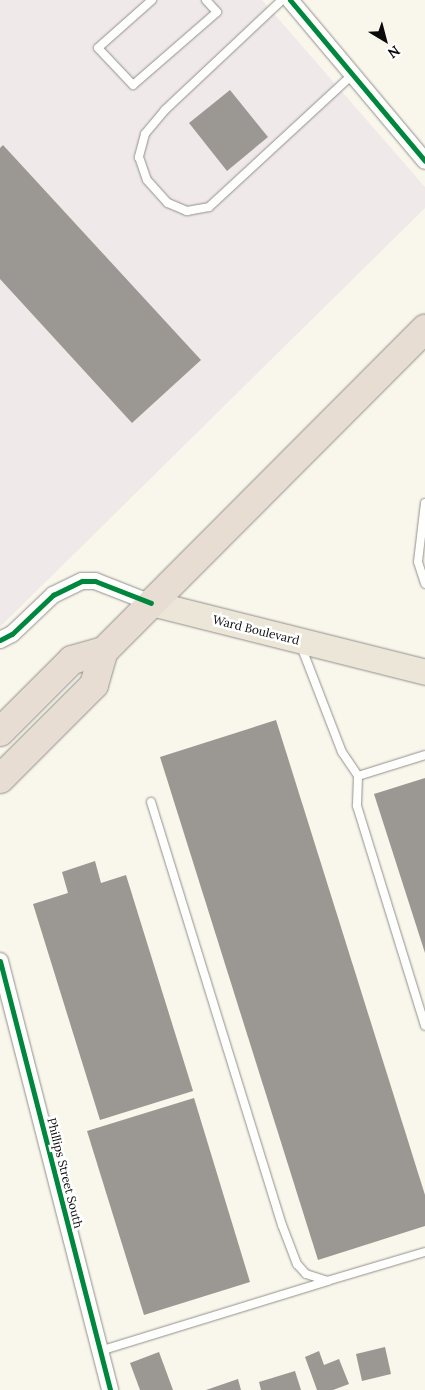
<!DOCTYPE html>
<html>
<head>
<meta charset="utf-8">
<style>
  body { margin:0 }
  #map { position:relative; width:425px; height:1390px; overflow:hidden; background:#f9f6ec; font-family:Lora,serif }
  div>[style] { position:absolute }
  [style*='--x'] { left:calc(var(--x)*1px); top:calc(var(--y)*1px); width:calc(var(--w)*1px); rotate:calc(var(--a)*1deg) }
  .industrial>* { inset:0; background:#f0e9ea }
  .building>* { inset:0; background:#9b9893 }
  .roads { filter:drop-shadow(0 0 1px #92908c) drop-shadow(0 0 1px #92908c) }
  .lane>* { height:8px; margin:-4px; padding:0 4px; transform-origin:4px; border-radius:4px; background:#fefefc }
  .street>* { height:16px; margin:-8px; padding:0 8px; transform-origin:8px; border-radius:8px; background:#fefefc }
  .primary>* { height:25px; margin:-12.5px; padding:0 12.5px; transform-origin:12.5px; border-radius:12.5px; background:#ebe6d7 }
  .highway>* { height:28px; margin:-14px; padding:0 14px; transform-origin:14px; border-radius:14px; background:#e8ddd3 }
  .cycleway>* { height:5px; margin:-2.5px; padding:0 2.5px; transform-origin:2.5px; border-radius:2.5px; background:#00873e }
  span { translate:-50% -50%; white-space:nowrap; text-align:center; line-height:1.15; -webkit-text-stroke:5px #fff; paint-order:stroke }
  .street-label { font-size:12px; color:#0a0a0a }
  .north { position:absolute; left:360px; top:15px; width:50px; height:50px; -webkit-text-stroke:4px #fff; paint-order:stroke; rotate:143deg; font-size:14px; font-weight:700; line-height:20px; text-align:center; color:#0a0a0a }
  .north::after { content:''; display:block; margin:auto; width:18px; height:22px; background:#0a0a0a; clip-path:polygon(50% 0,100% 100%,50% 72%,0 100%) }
</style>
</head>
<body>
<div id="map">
  <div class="industrial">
    <i style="clip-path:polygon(0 0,262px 0,425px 187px,425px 208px,0 627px)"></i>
  </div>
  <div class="building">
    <i style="clip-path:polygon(230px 90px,268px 137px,227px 171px,189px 123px)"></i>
    <i style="clip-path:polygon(3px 145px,201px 360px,132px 423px,0 279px,0 148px)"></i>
    <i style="clip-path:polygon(276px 720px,425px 1195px,425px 1226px,318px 1260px,160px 757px)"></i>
    <i style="clip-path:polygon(425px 778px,425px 953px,374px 794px)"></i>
    <i style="clip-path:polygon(95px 861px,101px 883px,126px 875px,193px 1091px,100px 1120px,33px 904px,68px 893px,62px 872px)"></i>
    <i style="clip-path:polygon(194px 1098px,250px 1282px,144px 1315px,87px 1131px)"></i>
    <i style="clip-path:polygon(385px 1347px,391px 1374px,362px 1381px,356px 1354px)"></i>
    <i style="clip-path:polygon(319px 1351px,324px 1365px,339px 1359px,349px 1384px,333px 1390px,317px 1390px,305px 1357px)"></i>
    <i style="clip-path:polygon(159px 1352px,173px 1390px,140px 1390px,130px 1363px)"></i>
    <i style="clip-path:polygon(295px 1371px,301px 1390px,261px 1390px,259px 1382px)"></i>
    <i style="clip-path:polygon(238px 1379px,241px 1390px,206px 1390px)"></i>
  </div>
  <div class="roads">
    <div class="lane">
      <i style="--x:152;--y:0;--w:72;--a:138.4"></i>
      <i style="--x:98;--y:48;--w:51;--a:46.6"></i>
      <i style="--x:133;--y:85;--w:111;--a:-41"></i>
      <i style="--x:217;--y:12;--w:16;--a:-133"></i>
      <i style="--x:282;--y:0;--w:161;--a:136.8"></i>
      <i style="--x:165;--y:110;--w:31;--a:130"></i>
      <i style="--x:145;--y:134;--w:24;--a:105"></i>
      <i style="--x:139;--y:157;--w:24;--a:71"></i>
      <i style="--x:147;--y:180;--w:31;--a:48"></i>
      <i style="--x:168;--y:203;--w:21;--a:23"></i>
      <i style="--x:187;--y:211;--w:22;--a:-10"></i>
      <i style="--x:209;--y:207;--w:195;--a:-42.7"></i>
      <i style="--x:425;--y:503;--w:59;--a:96.8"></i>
      <i style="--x:418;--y:562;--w:23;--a:72"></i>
      <i style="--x:301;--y:646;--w:114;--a:68.9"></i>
      <i style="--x:342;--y:752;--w:29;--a:56"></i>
      <i style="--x:358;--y:776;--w:70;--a:-17.4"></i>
      <i style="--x:358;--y:776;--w:30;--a:92"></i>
      <i style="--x:357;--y:806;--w:230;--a:72.8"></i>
      <i style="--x:151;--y:802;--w:443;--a:72.8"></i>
      <i style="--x:282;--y:1225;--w:42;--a:69"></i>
      <i style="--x:297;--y:1264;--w:13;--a:48"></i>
      <i style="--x:306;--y:1274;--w:22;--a:18"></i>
      <i style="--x:327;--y:1281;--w:102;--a:-16.5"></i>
      <i style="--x:100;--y:1351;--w:238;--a:-17.1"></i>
    </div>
    <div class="street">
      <i style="--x:290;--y:0;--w:210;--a:50"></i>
      <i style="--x:0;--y:640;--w:13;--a:-27"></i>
      <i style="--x:12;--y:634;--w:57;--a:-43.6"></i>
      <i style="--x:53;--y:595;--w:32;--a:-26"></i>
      <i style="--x:82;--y:581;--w:13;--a:0"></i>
      <i style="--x:95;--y:581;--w:60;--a:21.4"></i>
      <i style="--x:0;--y:961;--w:443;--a:75.6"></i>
    </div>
    <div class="primary">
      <i style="--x:151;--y:603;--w:283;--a:14.1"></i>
    </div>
    <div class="highway">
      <i style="--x:0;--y:732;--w:102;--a:-45"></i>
      <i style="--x:72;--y:660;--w:33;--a:-16"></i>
      <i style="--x:104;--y:651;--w:455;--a:-45.1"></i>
      <i style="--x:0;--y:779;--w:133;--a:-45"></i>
      <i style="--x:94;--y:685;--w:35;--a:-74"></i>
    </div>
  </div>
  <div class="cycleway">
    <i style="--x:290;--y:0;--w:210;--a:50"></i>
    <i style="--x:0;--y:640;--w:13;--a:-27"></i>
    <i style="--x:12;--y:634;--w:57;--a:-43.6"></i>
    <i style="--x:53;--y:595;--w:32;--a:-26"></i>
    <i style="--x:82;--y:581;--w:13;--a:0"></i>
    <i style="--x:95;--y:581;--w:60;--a:21.4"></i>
    <i style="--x:0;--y:961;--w:443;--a:75.6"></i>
  </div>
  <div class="street-label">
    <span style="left:256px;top:630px;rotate:14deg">Ward Boulevard</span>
    <span style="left:65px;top:1173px;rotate:76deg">Phillips Street South</span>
  </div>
  <div class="north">N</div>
</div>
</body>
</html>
